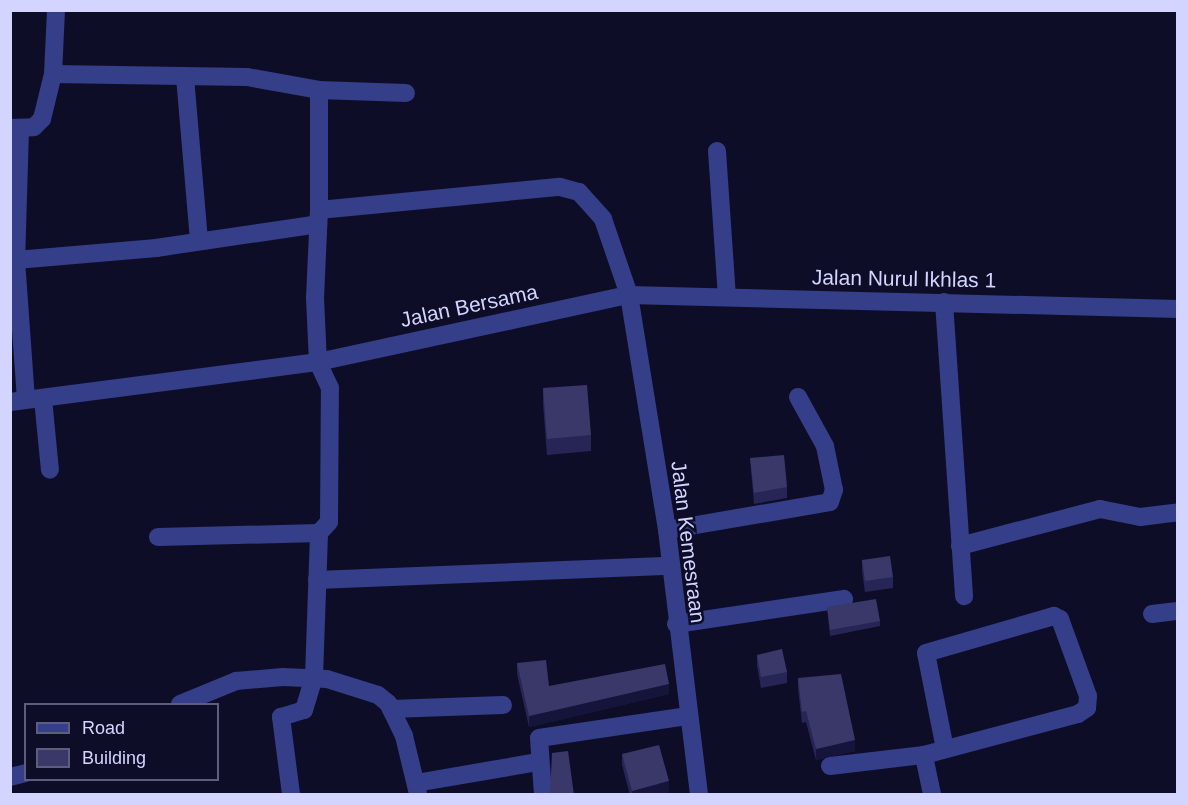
<!DOCTYPE html>
<html>
<head>
<meta charset="utf-8">
<style>
  body { margin:0 }
  #map { position:relative; width:1188px; height:805px; overflow:hidden; background:#0e0d27; font-family:Helvetica,sans-serif }
  div>[style] { position:absolute }
  [style*='--x'] { left:calc(var(--x)*1px); top:calc(var(--y)*1px); width:calc(var(--w)*1px); rotate:calc(var(--a)*1deg) }
  .minor>* { height:18px; margin:-9px; padding:0 9px; transform-origin:9px; border-radius:9px; background:#353e89 }
  .wall>* { inset:0; background:#272556 }
  .shaded-wall>* { inset:0; background:#15143b }
  .building>* { inset:0; background:#393868 }
  span { translate:-50% -50%; white-space:nowrap; text-align:center; line-height:1.15; -webkit-text-stroke:5px #0e0d27; paint-order:stroke }
  .street-label { font-size:21px; color:#d3d4ff }
  .frame { position:absolute; inset:0; border:12px solid #d3d4ff; pointer-events:none }
  .legend { position:absolute; left:24px; top:703px; width:195px; height:78px; box-sizing:border-box; background:#0e0d27; border:2px solid #5d5d7d; margin:0; padding:8px 10px; list-style:none; font-size:18px; color:#d3d4ff }
  .legend li { display:flex; align-items:center; gap:12px; height:30px }
  .legend b { width:30px; border:2px solid #5d5d7d }
</style>
</head>
<body>
<div id="map">
  <div class="minor">
    <i style="--x:53;--y:74;--w:194;--a:0.9"></i>
    <i style="--x:247;--y:77;--w:73;--a:10.2"></i>
    <i style="--x:319;--y:90;--w:87;--a:2"></i>
    <i style="--x:185;--y:77;--w:163;--a:85.1"></i>
    <i style="--x:10;--y:128;--w:24;--a:-2"></i>
    <i style="--x:34;--y:127;--w:11;--a:-45"></i>
    <i style="--x:42;--y:119;--w:46;--a:-76.3"></i>
    <i style="--x:53;--y:74;--w:64;--a:-87.3"></i>
    <i style="--x:20;--y:129;--w:131;--a:91.7"></i>
    <i style="--x:16;--y:260;--w:140;--a:85.9"></i>
    <i style="--x:717;--y:151;--w:146;--a:86.1"></i>
    <i style="--x:319;--y:210;--w:120;--a:-90"></i>
    <i style="--x:16;--y:260;--w:141;--a:-4.9"></i>
    <i style="--x:156;--y:248;--w:164;--a:-8.4"></i>
    <i style="--x:944;--y:302;--w:295;--a:86.1"></i>
    <i style="--x:43;--y:399;--w:71;--a:84.4"></i>
    <i style="--x:10;--y:402;--w:311;--a:-7.4"></i>
    <i style="--x:318;--y:362;--w:318;--a:-12.2"></i>
    <i style="--x:629;--y:295;--w:549;--a:1.46"></i>
    <i style="--x:667;--y:530;--w:165;--a:-9.7"></i>
    <i style="--x:830;--y:502;--w:13;--a:-72"></i>
    <i style="--x:834;--y:490;--w:45;--a:-101.6"></i>
    <i style="--x:825;--y:446;--w:56;--a:-118.9"></i>
    <i style="--x:158;--y:537;--w:161;--a:-1.4"></i>
    <i style="--x:960;--y:546;--w:145;--a:-14.8"></i>
    <i style="--x:1100;--y:509;--w:41;--a:11.3"></i>
    <i style="--x:1140;--y:517;--w:38;--a:-7"></i>
    <i style="--x:317;--y:580;--w:353;--a:-2.3"></i>
    <i style="--x:1152;--y:614;--w:26;--a:-7"></i>
    <i style="--x:676;--y:624;--w:170;--a:-8.5"></i>
    <i style="--x:180;--y:704;--w:61;--a:-22.3"></i>
    <i style="--x:236;--y:681;--w:47;--a:-4.9"></i>
    <i style="--x:283;--y:677;--w:44;--a:2.6"></i>
    <i style="--x:327;--y:679;--w:53;--a:17.4"></i>
    <i style="--x:378;--y:695;--w:13;--a:39"></i>
    <i style="--x:388;--y:703;--w:37;--a:64"></i>
    <i style="--x:404;--y:736;--w:60;--a:76.4"></i>
    <i style="--x:391;--y:709;--w:112;--a:-2"></i>
    <i style="--x:830;--y:766;--w:95;--a:-6.7"></i>
    <i style="--x:10;--y:777;--w:16;--a:-14"></i>
    <i style="--x:416;--y:783;--w:124;--a:-9.8"></i>
    <i style="--x:291;--y:794;--w:78;--a:-97.4"></i>
    <i style="--x:281;--y:717;--w:24;--a:-17"></i>
    <i style="--x:304;--y:710;--w:34;--a:-73"></i>
    <i style="--x:314;--y:677;--w:144;--a:-88"></i>
    <i style="--x:319;--y:533;--w:15;--a:-48"></i>
    <i style="--x:329;--y:522;--w:134;--a:-89.6"></i>
    <i style="--x:330;--y:388;--w:29;--a:-115"></i>
    <i style="--x:318;--y:362;--w:64;--a:-92.7"></i>
    <i style="--x:315;--y:298;--w:88;--a:-87.4"></i>
    <i style="--x:319;--y:210;--w:242;--a:-5.5"></i>
    <i style="--x:560;--y:187;--w:20;--a:15"></i>
    <i style="--x:579;--y:192;--w:36;--a:48"></i>
    <i style="--x:603;--y:219;--w:80;--a:71.1"></i>
    <i style="--x:629;--y:295;--w:238;--a:80.8"></i>
    <i style="--x:667;--y:530;--w:266;--a:83.1"></i>
    <i style="--x:543;--y:794;--w:56;--a:-94.1"></i>
    <i style="--x:539;--y:738;--w:151;--a:-8.4"></i>
    <i style="--x:932;--y:794;--w:40;--a:-102"></i>
    <i style="--x:924;--y:755;--w:159;--a:-14.9"></i>
    <i style="--x:1078;--y:714;--w:11;--a:-34"></i>
    <i style="--x:1087;--y:708;--w:12;--a:-85"></i>
    <i style="--x:1088;--y:696;--w:82;--a:-110"></i>
    <i style="--x:1060;--y:619;--w:7;--a:-153"></i>
    <i style="--x:1054;--y:616;--w:133;--a:163.9"></i>
    <i style="--x:926;--y:653;--w:98;--a:78.8"></i>
  </div>
  <div class="wall">
    <i style="clip-path:polygon(543px 388px,591px 435px,591px 451px,547px 455px,543px 404px)"></i>
    <i style="clip-path:polygon(750px 458px,787px 487px,787px 498px,754px 504px)"></i>
    <i style="clip-path:polygon(862px 560px,893px 577px,893px 588px,865px 592px,862px 571px)"></i>
    <i style="clip-path:polygon(827px 607px,880px 621px,880px 626px,830px 636px)"></i>
    <i style="clip-path:polygon(757px 655px,787px 672px,787px 683px,761px 688px,757px 666px)"></i>
    <i style="clip-path:polygon(517px 663px,549px 686px,669px 694px,529px 727px,517px 674px)"></i>
    <i style="clip-path:polygon(798px 678px,855px 751px,816px 760px,806px 722px,802px 723px,798px 689px)"></i>
    <i style="clip-path:polygon(622px 754px,669px 792px,659px 795px,630px 795px,622px 765px)"></i>
  </div>
  <div class="shaded-wall">
    <i style="clip-path:polygon(669px 684px,669px 694px,529px 727px,529px 716px)"></i>
    <i style="clip-path:polygon(855px 740px,855px 751px,816px 760px,816px 749px)"></i>
    <i style="clip-path:polygon(669px 781px,669px 792px,659px 795px,632px 795px,632px 791px)"></i>
  </div>
  <div class="building">
    <i style="clip-path:polygon(587px 385px,591px 435px,547px 439px,543px 388px)"></i>
    <i style="clip-path:polygon(784px 455px,787px 487px,754px 493px,750px 458px)"></i>
    <i style="clip-path:polygon(890px 556px,893px 577px,865px 581px,862px 560px)"></i>
    <i style="clip-path:polygon(876px 599px,880px 621px,830px 630px,827px 607px)"></i>
    <i style="clip-path:polygon(782px 649px,787px 672px,761px 677px,757px 655px)"></i>
    <i style="clip-path:polygon(546px 660px,549px 686px,665px 664px,669px 684px,529px 716px,517px 663px)"></i>
    <i style="clip-path:polygon(841px 674px,855px 740px,816px 749px,806px 711px,802px 712px,798px 678px)"></i>
    <i style="clip-path:polygon(659px 745px,669px 781px,632px 791px,622px 754px)"></i>
    <i style="clip-path:polygon(568px 751px,574px 795px,550px 795px,552px 753px)"></i>
  </div>
  <div class="street-label">
    <span style="left:904px;top:279px;rotate:1deg">Jalan Nurul Ikhlas 1</span>
    <span style="left:469px;top:306px;rotate:-12deg">Jalan Bersama</span>
    <span style="left:688px;top:542px;rotate:83deg">Jalan Kemesraan</span>
  </div>
  <div class="frame"></div>
  <ul class="legend">
  <li><b style="height:8px;background:#353e89"></b>Road</li>
  <li><b style="height:16px;background:#393868"></b>Building</li>
  </ul>
</div>
</body>
</html>
